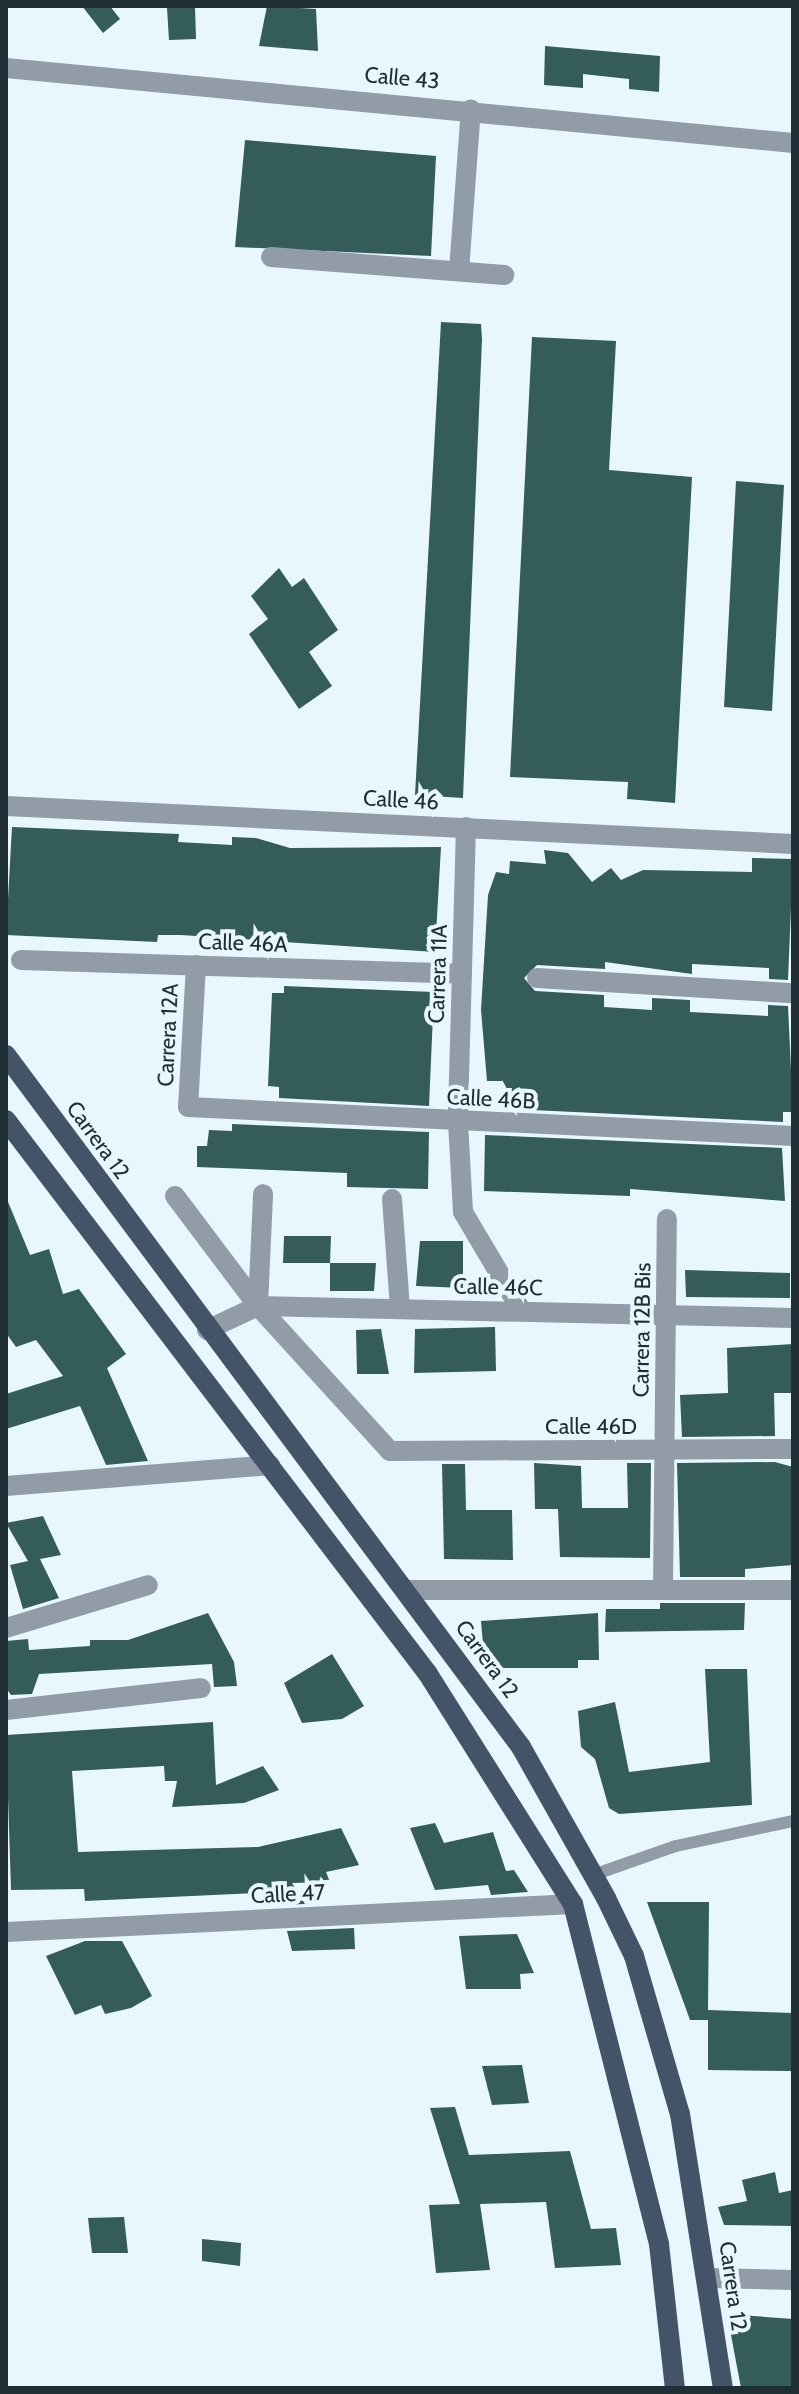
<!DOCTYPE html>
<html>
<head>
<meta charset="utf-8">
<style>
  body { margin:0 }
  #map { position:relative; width:799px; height:2394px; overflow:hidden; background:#e8f7fd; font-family:Cabin,sans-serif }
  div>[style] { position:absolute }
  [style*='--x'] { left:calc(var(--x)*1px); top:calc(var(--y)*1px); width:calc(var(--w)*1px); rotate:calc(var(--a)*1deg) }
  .building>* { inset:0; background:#345c5a }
  .lane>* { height:12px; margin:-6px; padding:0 6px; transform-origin:6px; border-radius:6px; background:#929ba8 }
  .street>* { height:20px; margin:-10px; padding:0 10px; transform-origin:10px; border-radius:10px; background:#929ba8 }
  .primary>* { height:20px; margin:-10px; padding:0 10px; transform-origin:10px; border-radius:10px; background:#445468 }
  span { translate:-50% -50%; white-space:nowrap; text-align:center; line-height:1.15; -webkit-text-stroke:8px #e8f7fd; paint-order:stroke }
  .street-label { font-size:22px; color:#1f2e34 }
  .frame { position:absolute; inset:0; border:8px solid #1f2e34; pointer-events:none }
</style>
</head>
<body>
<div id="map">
  <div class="building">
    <i style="clip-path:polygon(82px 6px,110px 6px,120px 19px,103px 33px)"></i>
    <i style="clip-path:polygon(195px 6px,196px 39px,169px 40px,167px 8px)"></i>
    <i style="clip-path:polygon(267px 6px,316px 9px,318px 51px,259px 46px)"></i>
    <i style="clip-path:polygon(545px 46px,660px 56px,659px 92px,629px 89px,629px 79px,583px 74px,583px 88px,544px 85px)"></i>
    <i style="clip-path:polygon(245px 140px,436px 156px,431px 256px,235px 247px)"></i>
    <i style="clip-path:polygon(441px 322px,481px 324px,482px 339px,463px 798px,415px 795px)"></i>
    <i style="clip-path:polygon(532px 337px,616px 341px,609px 470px,692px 477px,675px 803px,627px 799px,628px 782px,510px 777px)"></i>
    <i style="clip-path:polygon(736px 481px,784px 485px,772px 711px,724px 707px)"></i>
    <i style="clip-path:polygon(279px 568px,292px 587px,304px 578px,338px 630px,309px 652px,332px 686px,299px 709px,249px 634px,268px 619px,251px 596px)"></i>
    <i style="clip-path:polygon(12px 827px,179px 834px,178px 842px,232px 845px,232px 837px,256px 838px,290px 848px,441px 847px,435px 952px,181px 935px,158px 935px,157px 942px,6px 935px)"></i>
    <i style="clip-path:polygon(544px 850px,568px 853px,592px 882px,611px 868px,621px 880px,643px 870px,752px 872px,752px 858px,793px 859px,788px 980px,769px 979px,769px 968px,692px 964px,692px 974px,605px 962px,605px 969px,537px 965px,524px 978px,535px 991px,604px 995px,604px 1007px,652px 1010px,652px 998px,690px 1000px,690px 1012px,768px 1016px,768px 1005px,788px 1006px,793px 1112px,783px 1112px,783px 1122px,532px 1110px,533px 1095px,502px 1093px,502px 1081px,487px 1081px,481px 1010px,488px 895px,496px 872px,509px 874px,510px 861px,546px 864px)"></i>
    <i style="clip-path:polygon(284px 986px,434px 992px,429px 1106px,279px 1098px,279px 1087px,268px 1086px,272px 993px,284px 993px)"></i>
    <i style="clip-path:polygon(232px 1124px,429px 1132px,428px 1189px,347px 1187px,347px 1173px,197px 1167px,197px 1146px,207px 1146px,209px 1130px,232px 1131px)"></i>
    <i style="clip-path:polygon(485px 1135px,782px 1148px,785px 1201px,630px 1189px,630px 1196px,484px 1191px)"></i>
    <i style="clip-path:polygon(6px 1197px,30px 1255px,49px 1249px,63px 1294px,79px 1289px,126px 1354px,107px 1368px,148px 1461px,106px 1465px,80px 1406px,6px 1429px,6px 1394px,63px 1376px,36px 1340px,16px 1347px,6px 1333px)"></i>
    <i style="clip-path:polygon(284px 1236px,331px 1236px,330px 1263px,376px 1263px,374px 1291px,330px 1291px,330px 1263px,283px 1263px)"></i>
    <i style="clip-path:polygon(420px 1241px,463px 1241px,463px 1288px,416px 1286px)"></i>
    <i style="clip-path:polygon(685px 1270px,790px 1273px,790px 1298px,686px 1297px)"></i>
    <i style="clip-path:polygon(495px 1327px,496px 1371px,414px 1373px,415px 1329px)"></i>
    <i style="clip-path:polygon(381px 1329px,389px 1374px,357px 1374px,356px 1330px)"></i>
    <i style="clip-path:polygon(793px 1344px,793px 1393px,774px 1393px,775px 1436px,682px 1437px,680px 1395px,728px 1393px,727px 1348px)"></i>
    <i style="clip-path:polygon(775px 1462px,793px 1467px,793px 1565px,745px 1569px,745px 1577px,680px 1577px,677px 1463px)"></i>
    <i style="clip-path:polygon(534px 1463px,581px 1466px,582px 1508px,628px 1508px,627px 1463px,651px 1463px,650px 1558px,560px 1557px,558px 1509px,535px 1509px)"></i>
    <i style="clip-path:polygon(442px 1464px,465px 1464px,466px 1510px,512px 1510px,513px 1560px,444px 1559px)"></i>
    <i style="clip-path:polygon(43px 1516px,61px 1555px,40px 1559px,59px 1598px,23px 1609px,10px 1565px,28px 1561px,6px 1523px)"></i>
    <i style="clip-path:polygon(660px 1603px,745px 1603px,744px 1630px,605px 1632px,606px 1609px,660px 1609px)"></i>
    <i style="clip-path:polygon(208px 1613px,234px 1662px,237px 1686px,214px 1687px,212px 1664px,39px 1674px,32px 1694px,11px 1695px,6px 1688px,6px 1641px,28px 1639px,29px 1650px,90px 1646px,90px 1640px,128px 1640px)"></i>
    <i style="clip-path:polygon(598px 1613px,599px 1660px,578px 1660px,578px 1668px,485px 1668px,481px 1621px)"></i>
    <i style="clip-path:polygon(332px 1654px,364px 1706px,342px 1719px,302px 1723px,284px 1683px)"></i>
    <i style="clip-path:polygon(705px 1669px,747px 1669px,752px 1805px,619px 1814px,609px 1808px,595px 1759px,581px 1747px,578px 1711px,615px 1702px,629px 1772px,710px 1762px)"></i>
    <i style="clip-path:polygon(213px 1722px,216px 1785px,263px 1766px,279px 1790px,244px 1803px,172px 1807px,177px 1781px,165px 1781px,164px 1766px,72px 1771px,78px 1852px,258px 1847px,341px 1828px,359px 1865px,326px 1872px,330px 1882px,292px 1883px,305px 1904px,280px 1905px,277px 1892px,85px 1901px,84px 1889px,11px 1890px,6px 1735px)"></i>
    <i style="clip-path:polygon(435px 1823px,444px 1843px,493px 1832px,506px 1871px,514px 1870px,528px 1892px,491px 1895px,488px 1885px,435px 1890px,410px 1828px)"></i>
    <i style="clip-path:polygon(647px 1902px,709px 1902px,708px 2010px,793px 2013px,793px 2071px,708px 2070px,708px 2020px,690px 2020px)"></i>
    <i style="clip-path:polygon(354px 1928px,355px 1949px,292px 1951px,287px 1931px)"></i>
    <i style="clip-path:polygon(517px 1934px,534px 1973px,520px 1974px,521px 1989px,466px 1989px,459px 1936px)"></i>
    <i style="clip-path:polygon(85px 1941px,122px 1941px,152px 1996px,131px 2008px,105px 2014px,101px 2005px,75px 2015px,46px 1956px)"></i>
    <i style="clip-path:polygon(522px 2065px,529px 2103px,492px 2105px,482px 2066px)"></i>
    <i style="clip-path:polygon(455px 2107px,469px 2155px,570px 2151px,591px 2229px,616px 2228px,621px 2265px,555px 2268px,546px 2202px,480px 2204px,490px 2270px,436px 2273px,429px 2205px,460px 2204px,430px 2108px)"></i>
    <i style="clip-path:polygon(775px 2172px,779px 2193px,793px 2190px,793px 2226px,724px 2225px,718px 2207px,747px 2201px,742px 2180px)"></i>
    <i style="clip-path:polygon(124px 2217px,128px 2253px,92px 2253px,88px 2218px)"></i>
    <i style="clip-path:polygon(202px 2239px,241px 2243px,240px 2266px,202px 2261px)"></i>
    <i style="clip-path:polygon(727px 2314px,793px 2319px,793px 2388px,741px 2388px)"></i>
  </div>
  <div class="lane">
    <i style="--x:593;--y:1875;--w:88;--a:-19.3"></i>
    <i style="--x:676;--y:1846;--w:120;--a:-12.1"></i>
  </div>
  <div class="street">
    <i style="--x:6;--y:68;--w:791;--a:5.44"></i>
    <i style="--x:271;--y:257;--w:234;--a:4.4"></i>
    <i style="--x:459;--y:271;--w:162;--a:-85.8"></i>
    <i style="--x:6;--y:806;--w:788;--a:2.76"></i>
    <i style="--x:466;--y:827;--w:295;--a:91.6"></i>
    <i style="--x:458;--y:1122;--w:90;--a:86.8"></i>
    <i style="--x:463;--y:1212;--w:114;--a:59.4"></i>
    <i style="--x:21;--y:960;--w:441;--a:1.8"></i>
    <i style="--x:196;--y:965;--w:142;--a:93.2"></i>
    <i style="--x:188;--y:1107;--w:606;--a:2.74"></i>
    <i style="--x:537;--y:978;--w:256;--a:3.4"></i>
    <i style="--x:175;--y:1196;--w:138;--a:53"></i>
    <i style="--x:258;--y:1306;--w:196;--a:47.7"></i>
    <i style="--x:390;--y:1451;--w:403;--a:-0.3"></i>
    <i style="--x:392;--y:1199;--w:110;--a:85.8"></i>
    <i style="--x:258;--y:1306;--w:112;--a:-87.4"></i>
    <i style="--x:207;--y:1330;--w:56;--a:-25.2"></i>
    <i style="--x:258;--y:1306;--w:535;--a:1.28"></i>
    <i style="--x:6;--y:1486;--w:265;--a:-4.5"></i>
    <i style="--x:663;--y:1587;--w:368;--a:-89.4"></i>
    <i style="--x:407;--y:1590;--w:386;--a:0"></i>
    <i style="--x:6;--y:1628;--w:148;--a:-16.8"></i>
    <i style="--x:6;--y:1710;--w:196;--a:-6.4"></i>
    <i style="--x:6;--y:1932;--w:568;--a:-2.83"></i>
    <i style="--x:709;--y:2278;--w:84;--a:1.4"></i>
  </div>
  <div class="primary">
    <i style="--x:6;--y:1055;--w:863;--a:53.34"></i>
    <i style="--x:521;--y:1747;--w:173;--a:60.6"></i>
    <i style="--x:606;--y:1898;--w:64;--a:64.2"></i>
    <i style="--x:634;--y:1956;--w:165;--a:73.8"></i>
    <i style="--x:680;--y:2114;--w:277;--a:81.1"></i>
    <i style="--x:6;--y:1120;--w:696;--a:52.7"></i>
    <i style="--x:428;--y:1674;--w:272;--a:57.8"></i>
    <i style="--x:573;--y:1904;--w:351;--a:75.8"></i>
    <i style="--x:659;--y:2244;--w:145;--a:83.7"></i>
  </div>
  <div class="street-label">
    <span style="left:402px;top:78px;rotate:5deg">Calle 43</span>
    <span style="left:401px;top:800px;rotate:3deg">Calle 46</span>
    <span style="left:243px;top:943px;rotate:2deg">Calle 46A</span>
    <span style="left:438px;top:974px;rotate:-88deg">Carrera 11A</span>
    <span style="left:168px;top:1035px;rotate:-87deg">Carrera 12A</span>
    <span style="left:491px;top:1099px;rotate:3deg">Calle 46B</span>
    <span style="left:98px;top:1140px;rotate:54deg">Carrera 12</span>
    <span style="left:498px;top:1287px;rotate:1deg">Calle 46C</span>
    <span style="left:642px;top:1330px;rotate:-89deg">Carrera 12B Bis</span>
    <span style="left:591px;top:1427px">Calle 46D</span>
    <span style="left:487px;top:1659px;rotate:54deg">Carrera 12</span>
    <span style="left:288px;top:1894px;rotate:-3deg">Calle 47</span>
    <span style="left:733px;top:2286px;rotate:82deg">Carrera 12</span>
  </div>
  <div class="frame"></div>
</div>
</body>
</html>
